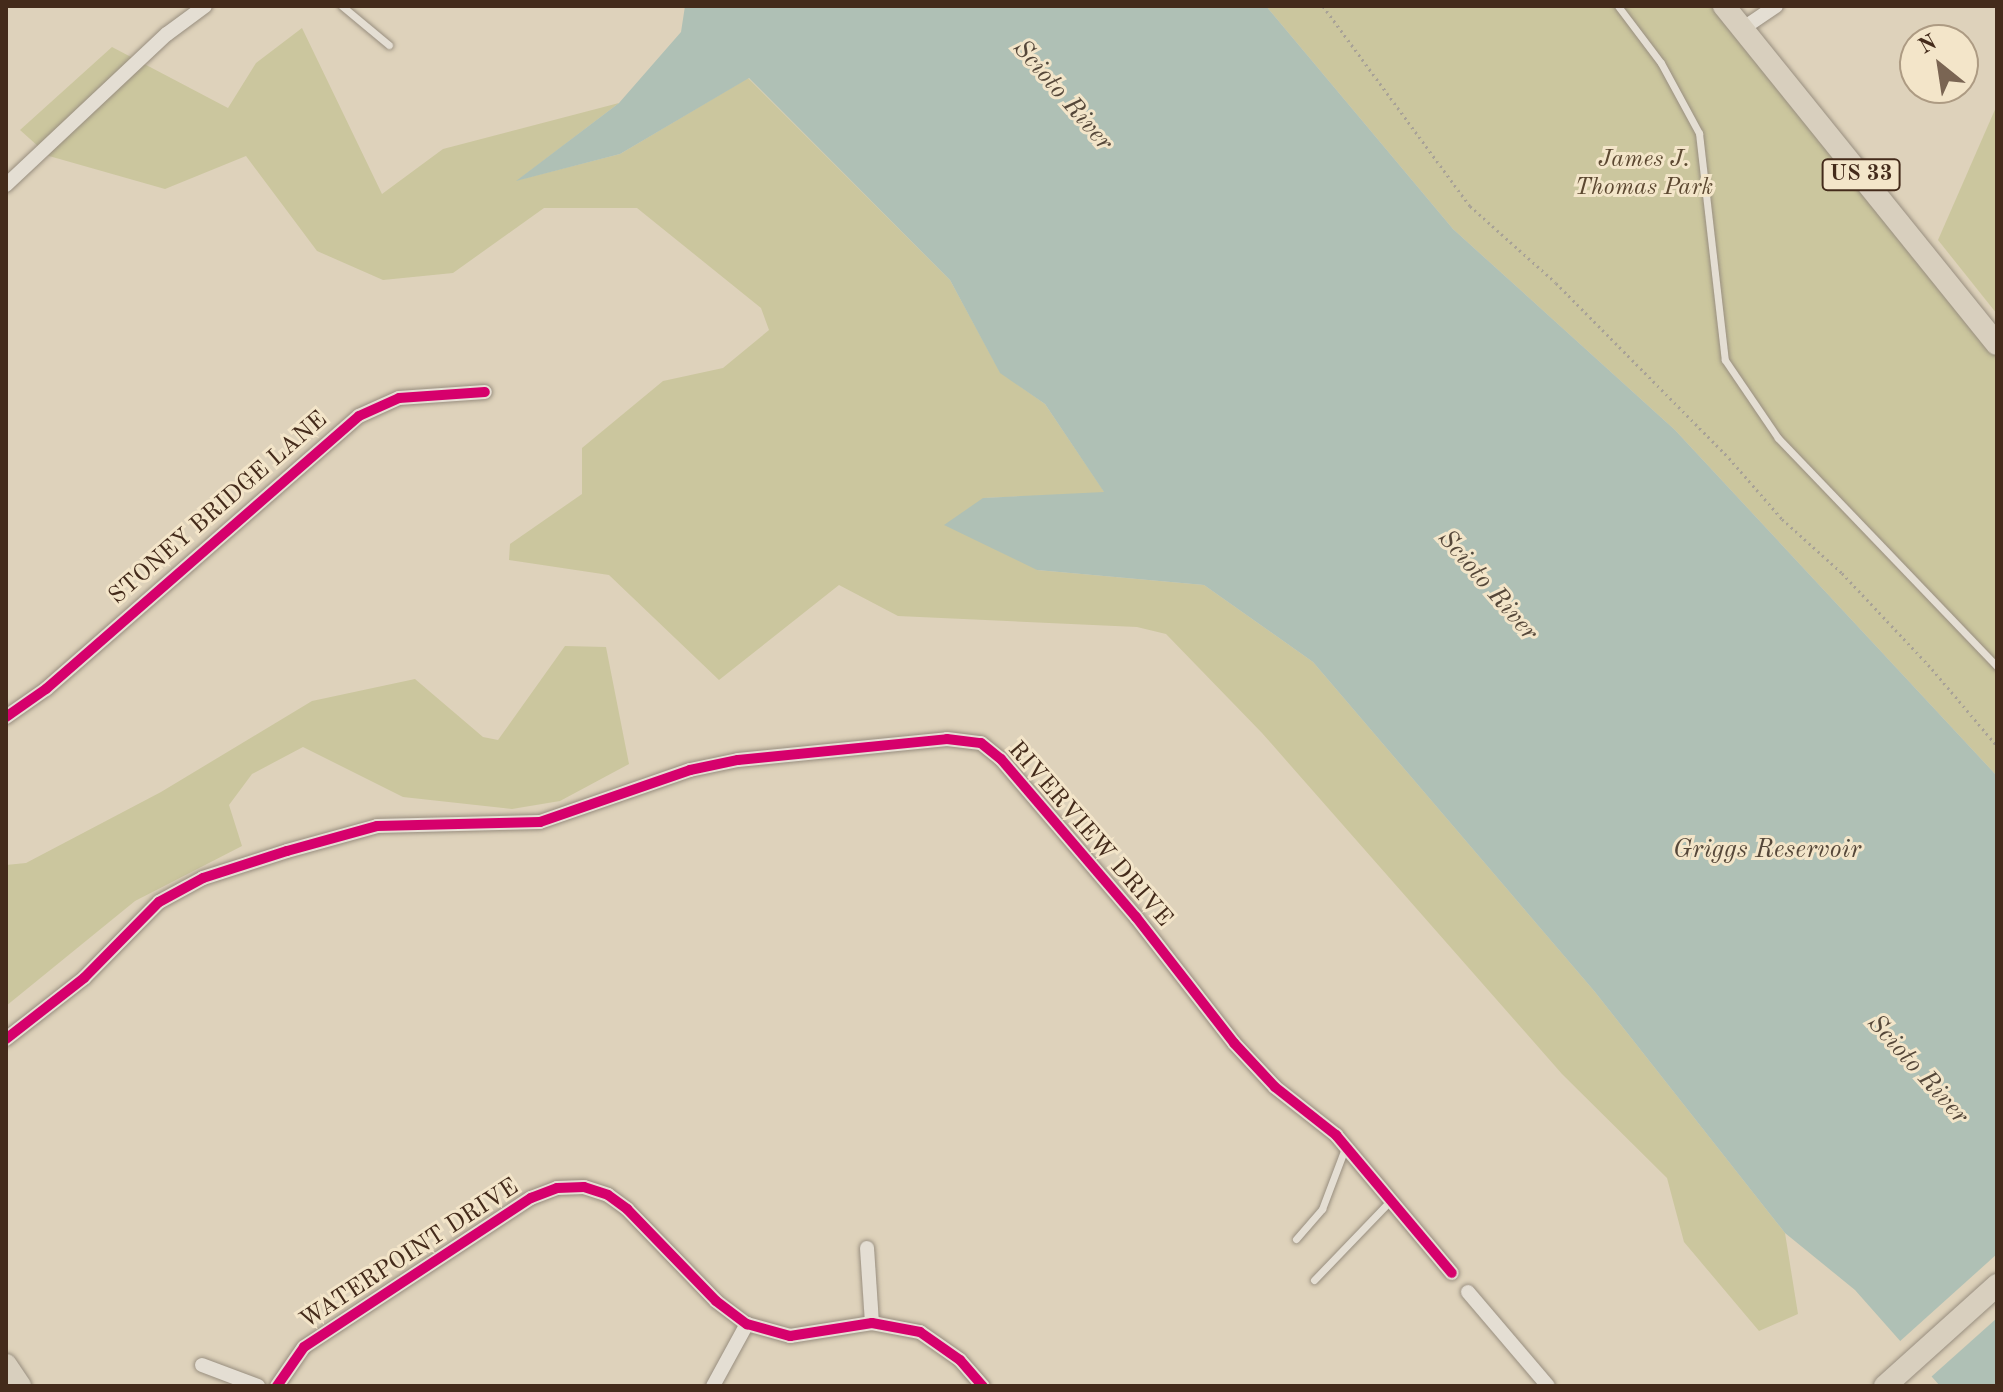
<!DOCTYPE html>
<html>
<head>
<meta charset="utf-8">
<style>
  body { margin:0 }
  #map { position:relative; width:2003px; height:1392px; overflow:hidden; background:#ded2bb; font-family:"Old Standard TT",serif }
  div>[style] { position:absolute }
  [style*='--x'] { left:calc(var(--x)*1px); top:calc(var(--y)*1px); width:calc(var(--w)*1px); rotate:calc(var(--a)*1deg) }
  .green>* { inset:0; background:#cbc69e }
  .water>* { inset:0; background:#afc0b5 }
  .pier>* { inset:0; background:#ded2bb }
  .path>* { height:3px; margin-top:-1.5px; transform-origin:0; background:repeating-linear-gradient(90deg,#a8a297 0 2px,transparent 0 6px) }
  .roads { filter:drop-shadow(0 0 2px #988e7f) drop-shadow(0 0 2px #988e7f) }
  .service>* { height:7px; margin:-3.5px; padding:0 3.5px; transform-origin:3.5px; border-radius:3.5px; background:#e4ded3 }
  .minor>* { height:14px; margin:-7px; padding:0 7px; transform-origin:7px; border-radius:7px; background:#e4ded3 }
  .primary>* { height:22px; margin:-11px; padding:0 11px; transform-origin:11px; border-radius:11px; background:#d8cfbe }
  .cycleway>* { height:10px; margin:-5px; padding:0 5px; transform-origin:5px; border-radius:5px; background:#d6006c }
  span { translate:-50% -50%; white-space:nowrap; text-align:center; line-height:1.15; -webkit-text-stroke:6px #f3e5c9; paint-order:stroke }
  .shield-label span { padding:2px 6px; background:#f3e5c9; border:2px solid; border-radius:6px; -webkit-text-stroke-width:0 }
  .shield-label { font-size:22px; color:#442b1b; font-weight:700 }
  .park-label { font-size:24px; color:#5c4831; font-style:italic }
  .street-label { font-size:24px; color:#442b1b }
  .water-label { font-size:26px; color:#554739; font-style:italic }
  .frame { position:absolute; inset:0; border:8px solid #442b1b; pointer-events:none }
  .north { position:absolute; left:1899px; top:24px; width:80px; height:80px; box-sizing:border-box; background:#f3e5c9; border:2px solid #ad9b83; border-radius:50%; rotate:330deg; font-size:22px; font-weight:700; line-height:32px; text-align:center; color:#442b1b }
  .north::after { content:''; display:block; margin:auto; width:28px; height:36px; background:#7a6553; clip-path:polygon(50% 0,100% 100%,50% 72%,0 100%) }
</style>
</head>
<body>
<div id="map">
  <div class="green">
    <i style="clip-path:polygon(1266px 6px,1724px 6px,1997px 344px,1997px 776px,1675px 430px,1453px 229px)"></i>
    <i style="clip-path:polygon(302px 28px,382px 194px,443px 149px,619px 103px,518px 180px,620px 154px,748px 78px,950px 280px,1000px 372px,1045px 404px,1105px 493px,983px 498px,1037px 570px,1204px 585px,1313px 662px,1595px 992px,1785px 1233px,1798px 1314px,1759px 1331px,1684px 1242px,1667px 1178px,1562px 1074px,1262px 733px,1166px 634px,1137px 627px,898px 616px,839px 585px,719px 680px,609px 575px,509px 560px,510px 544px,582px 494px,582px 448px,663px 381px,723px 368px,769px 330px,761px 308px,637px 208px,544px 208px,453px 273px,383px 280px,317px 251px,246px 156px,165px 189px,49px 156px,20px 130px,112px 47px,228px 108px,256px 63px)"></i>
    <i style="clip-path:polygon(1997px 105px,1997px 314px,1938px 240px)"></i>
    <i style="clip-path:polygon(565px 646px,606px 647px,629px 764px,560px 801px,512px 809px,403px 797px,303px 747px,252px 774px,229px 805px,242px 846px,135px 901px,6px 1006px,6px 865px,26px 863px,161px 792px,312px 701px,415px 679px,483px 737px,498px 740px)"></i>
  </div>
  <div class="water">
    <i style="clip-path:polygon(685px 6px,1266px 6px,1453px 229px,1675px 430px,1997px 776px,1997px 1386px,1940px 1386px,1855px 1290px,1785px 1233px,1595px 992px,1313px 662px,1204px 585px,1037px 570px,944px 525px,983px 498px,1104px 492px,1045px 404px,1000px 373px,950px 280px,749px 78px,620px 154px,516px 181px,619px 103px,681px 32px)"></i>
  </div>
  <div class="pier">
    <i style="clip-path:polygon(1997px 1254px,1997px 1318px,1931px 1377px,1898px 1343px)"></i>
  </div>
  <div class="path">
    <i style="--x:1323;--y:6;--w:248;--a:53.7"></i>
    <i style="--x:1470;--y:206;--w:115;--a:41.8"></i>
    <i style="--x:1556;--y:283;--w:246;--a:45.3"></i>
    <i style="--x:1729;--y:458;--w:81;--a:49"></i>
    <i style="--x:1782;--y:519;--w:81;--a:42"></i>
    <i style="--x:1842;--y:573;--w:132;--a:46.8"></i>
    <i style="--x:1932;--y:669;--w:101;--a:49.8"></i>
  </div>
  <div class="roads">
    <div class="service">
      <i style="--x:342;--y:6;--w:61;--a:39.7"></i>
      <i style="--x:1618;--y:6;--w:71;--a:53"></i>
      <i style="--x:1661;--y:63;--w:80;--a:61.5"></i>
      <i style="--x:1699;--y:133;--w:228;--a:83.5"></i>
      <i style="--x:1725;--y:360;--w:94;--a:55.8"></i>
      <i style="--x:1778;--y:438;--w:316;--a:46.2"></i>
      <i style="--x:1296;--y:1239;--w:40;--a:-49"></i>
      <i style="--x:1322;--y:1209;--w:65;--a:-69.3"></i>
      <i style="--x:1314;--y:1280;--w:111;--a:-46.1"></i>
    </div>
    <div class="minor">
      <i style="--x:1742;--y:29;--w:41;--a:-34.1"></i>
      <i style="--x:6;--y:185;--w:221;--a:-43.2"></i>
      <i style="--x:167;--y:34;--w:47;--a:-36.4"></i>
      <i style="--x:6;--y:717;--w:49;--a:-35"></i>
      <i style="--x:46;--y:689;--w:415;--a:-41.1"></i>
      <i style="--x:359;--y:416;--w:44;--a:-24.2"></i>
      <i style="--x:399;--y:398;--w:86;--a:-4"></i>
      <i style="--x:6;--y:1039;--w:99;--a:-38"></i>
      <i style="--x:84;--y:978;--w:107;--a:-45.4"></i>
      <i style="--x:159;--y:902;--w:50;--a:-28.6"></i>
      <i style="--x:203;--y:878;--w:88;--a:-17.8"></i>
      <i style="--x:287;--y:851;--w:93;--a:-15.5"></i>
      <i style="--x:377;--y:826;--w:163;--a:-1.4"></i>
      <i style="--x:540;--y:822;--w:159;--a:-19.1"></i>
      <i style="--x:690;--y:770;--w:49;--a:-11.8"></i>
      <i style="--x:738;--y:760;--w:210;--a:-5.7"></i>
      <i style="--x:947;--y:739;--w:34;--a:7"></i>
      <i style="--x:981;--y:743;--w:26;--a:39"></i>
      <i style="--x:1001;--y:759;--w:208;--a:49.5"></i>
      <i style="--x:1136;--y:917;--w:160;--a:52.1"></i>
      <i style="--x:1234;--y:1043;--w:60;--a:47"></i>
      <i style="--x:1275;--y:1087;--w:78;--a:38.2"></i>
      <i style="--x:1336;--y:1135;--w:180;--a:50"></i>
      <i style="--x:867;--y:1248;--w:75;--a:86.2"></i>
      <i style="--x:1468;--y:1292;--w:123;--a:49.6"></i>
      <i style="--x:202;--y:1365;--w:60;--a:20.6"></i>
      <i style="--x:277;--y:1386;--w:47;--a:-55.3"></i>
      <i style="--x:304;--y:1347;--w:272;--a:-33.3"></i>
      <i style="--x:531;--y:1198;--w:28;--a:-21"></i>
      <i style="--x:557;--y:1188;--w:27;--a:-2"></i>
      <i style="--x:584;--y:1187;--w:25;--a:18"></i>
      <i style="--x:608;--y:1195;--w:24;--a:36"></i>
      <i style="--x:627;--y:1209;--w:128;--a:45.9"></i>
      <i style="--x:716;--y:1301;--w:39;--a:37"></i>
      <i style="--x:747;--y:1324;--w:45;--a:15.6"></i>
      <i style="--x:790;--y:1336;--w:83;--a:-9"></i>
      <i style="--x:872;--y:1323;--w:49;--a:10.6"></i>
      <i style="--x:920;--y:1332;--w:49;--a:35"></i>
      <i style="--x:960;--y:1360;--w:35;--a:49"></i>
      <i style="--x:713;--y:1386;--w:71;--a:-61.3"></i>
    </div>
    <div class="primary">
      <i style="--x:1724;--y:6;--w:434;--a:51.1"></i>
      <i style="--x:6;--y:1365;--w:25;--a:56"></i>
      <i style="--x:1885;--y:1386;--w:151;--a:-42"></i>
    </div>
  </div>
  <div class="cycleway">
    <i style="--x:6;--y:717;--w:49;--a:-35"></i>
    <i style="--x:46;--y:689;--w:415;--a:-41.1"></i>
    <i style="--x:359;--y:416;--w:44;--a:-24.2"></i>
    <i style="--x:399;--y:398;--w:86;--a:-4"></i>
    <i style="--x:6;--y:1039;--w:99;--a:-38"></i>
    <i style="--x:84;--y:978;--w:107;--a:-45.4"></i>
    <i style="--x:159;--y:902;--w:50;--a:-28.6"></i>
    <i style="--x:203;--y:878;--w:88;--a:-17.8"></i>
    <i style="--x:287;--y:851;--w:93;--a:-15.5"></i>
    <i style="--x:377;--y:826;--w:163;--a:-1.4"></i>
    <i style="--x:540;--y:822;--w:159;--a:-19.1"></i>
    <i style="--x:690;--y:770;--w:49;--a:-11.8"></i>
    <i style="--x:738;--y:760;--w:210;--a:-5.7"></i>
    <i style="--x:947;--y:739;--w:34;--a:7"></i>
    <i style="--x:981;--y:743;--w:26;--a:39"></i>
    <i style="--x:1001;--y:759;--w:208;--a:49.5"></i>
    <i style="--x:1136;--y:917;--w:160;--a:52.1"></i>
    <i style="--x:1234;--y:1043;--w:60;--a:47"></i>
    <i style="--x:1275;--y:1087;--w:78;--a:38.2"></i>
    <i style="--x:1336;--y:1135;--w:180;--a:50"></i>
    <i style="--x:277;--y:1386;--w:47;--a:-55.3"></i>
    <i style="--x:304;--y:1347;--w:272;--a:-33.3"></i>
    <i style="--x:531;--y:1198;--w:28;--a:-21"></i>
    <i style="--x:557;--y:1188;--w:27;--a:-2"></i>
    <i style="--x:584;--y:1187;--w:25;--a:18"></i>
    <i style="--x:608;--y:1195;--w:24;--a:36"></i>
    <i style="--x:627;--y:1209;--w:128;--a:45.9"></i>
    <i style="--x:716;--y:1301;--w:39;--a:37"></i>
    <i style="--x:747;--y:1324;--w:45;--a:15.6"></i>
    <i style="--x:790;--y:1336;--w:83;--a:-9"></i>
    <i style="--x:872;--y:1323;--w:49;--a:10.6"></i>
    <i style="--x:920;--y:1332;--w:49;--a:35"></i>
    <i style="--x:960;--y:1360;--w:35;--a:49"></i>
  </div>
  <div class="shield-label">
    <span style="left:1861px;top:175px">US 33</span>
  </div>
  <div class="park-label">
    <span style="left:1644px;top:175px">James J.<br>Thomas Park</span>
  </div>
  <div class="street-label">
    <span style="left:219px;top:509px;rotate:-41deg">STONEY BRIDGE LANE</span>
    <span style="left:1089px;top:835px;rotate:49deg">RIVERVIEW DRIVE</span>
    <span style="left:410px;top:1255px;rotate:-33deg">WATERPOINT DRIVE</span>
  </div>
  <div class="water-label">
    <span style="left:1062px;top:96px;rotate:49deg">Scioto River</span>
    <span style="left:1487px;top:586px;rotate:49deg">Scioto River</span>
    <span style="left:1767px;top:851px">Griggs Reservoir</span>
    <span style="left:1917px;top:1070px;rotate:48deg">Scioto River</span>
  </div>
  <div class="frame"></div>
  <div class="north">N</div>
</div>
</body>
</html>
